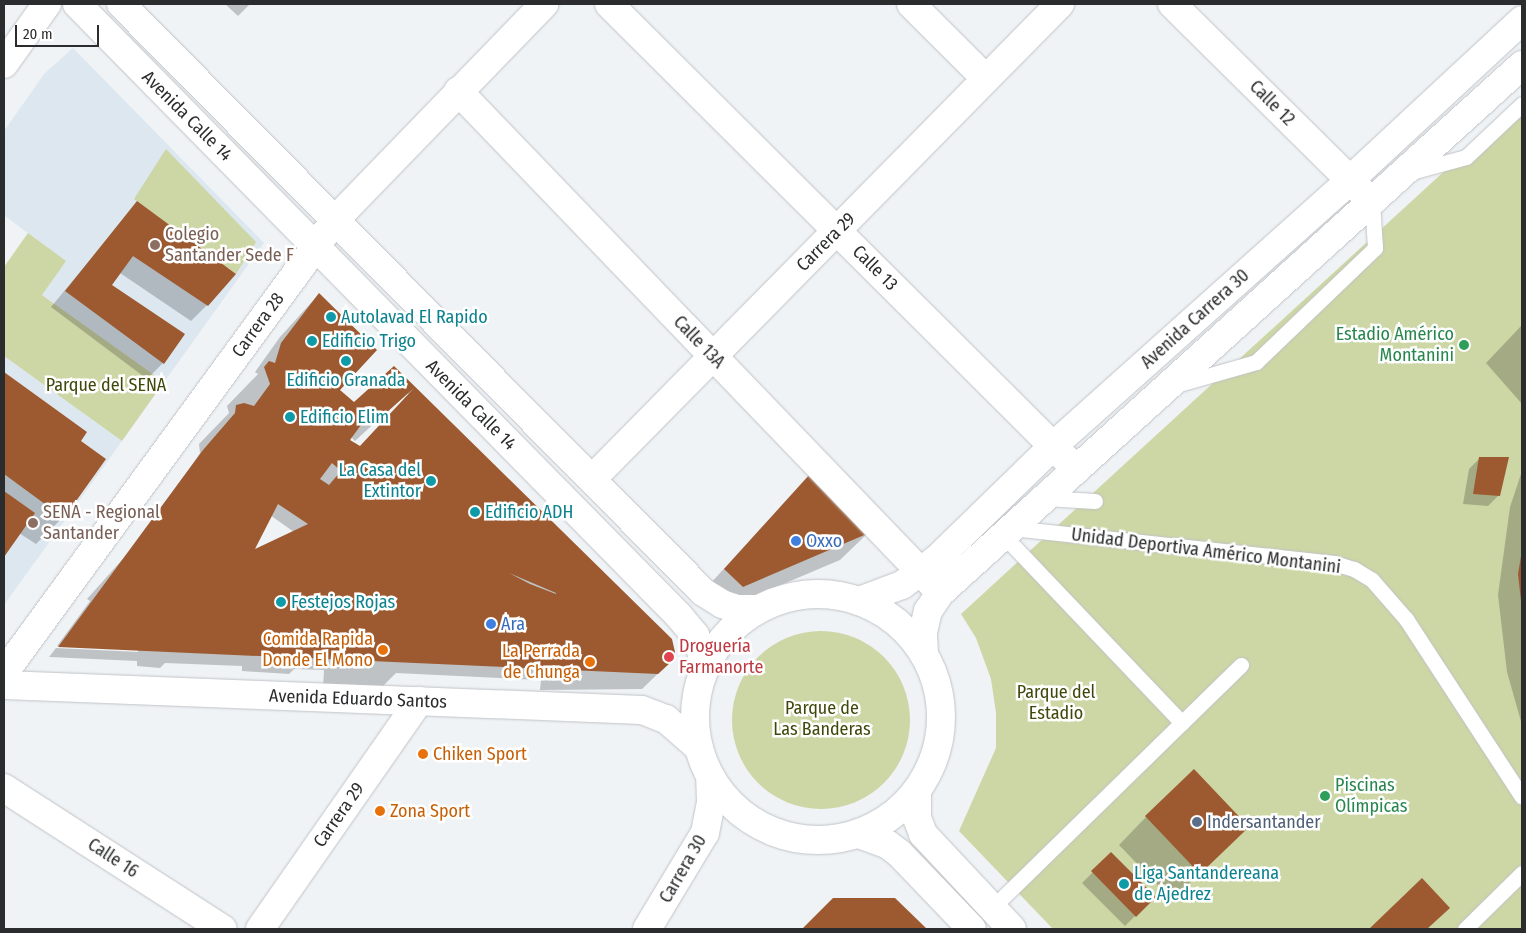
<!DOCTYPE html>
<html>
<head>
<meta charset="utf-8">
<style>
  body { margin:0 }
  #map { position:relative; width:1526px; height:933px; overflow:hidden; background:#eff3f6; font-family:"Fira Sans Condensed",sans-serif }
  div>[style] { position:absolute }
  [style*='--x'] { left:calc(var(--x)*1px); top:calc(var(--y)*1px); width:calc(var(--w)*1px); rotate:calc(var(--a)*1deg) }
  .built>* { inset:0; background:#dde7f0 }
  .green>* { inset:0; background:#cdd6a5 }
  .round { border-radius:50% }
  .shadow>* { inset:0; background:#0003 }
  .building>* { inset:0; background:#9d5a30 }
  .roads { filter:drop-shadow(0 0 1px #c0c3c7) drop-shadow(0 0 1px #c0c3c7) }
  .service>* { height:15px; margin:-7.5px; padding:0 7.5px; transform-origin:7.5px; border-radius:7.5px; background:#fff }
  .minor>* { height:28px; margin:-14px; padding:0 14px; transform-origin:14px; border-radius:14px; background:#fff }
  .tertiary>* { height:28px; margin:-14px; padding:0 14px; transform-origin:14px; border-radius:14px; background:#fff }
  .secondary>* { height:28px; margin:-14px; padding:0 14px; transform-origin:14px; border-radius:14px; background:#fff }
  .secondary>.ring { margin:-14px; padding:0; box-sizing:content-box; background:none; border:28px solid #fff; border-radius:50% }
  .primary>* { height:28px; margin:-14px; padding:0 14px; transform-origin:14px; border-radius:14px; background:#fff }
  .dots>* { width:14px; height:14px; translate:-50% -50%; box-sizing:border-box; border:2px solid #fff; border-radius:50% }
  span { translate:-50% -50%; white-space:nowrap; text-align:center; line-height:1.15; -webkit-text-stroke:5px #fff; paint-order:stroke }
  .street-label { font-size:18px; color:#2b2c2d }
  .education-label { font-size:18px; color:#785e54 }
  .left { translate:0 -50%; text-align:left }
  .culture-label { font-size:18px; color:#0d838f }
  .right { translate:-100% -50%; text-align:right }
  .leisure-label { font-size:18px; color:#27864d }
  .park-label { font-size:18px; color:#3f4709 }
  .shop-label { font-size:18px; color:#366cbe }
  .food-label { font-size:18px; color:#c56008 }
  .health-label { font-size:18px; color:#be3a42 }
  .service-label { font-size:18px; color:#4e5e75 }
  .frame { position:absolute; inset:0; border:5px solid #2b2c2d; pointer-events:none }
  .scale { position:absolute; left:15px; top:25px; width:84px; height:22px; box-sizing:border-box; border:2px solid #2b2c2d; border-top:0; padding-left:6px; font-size:15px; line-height:18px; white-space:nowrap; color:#2b2c2d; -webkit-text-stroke:4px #fff; paint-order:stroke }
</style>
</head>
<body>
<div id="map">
  <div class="built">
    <i style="clip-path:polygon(73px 48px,264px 243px,164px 382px,41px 294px,65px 261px,4px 215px,4px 131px,44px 74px)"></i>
    <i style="clip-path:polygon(4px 356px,122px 441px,4px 605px)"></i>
  </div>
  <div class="green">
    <i style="clip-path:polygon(1522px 100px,1522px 929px,1053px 929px,959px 831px,996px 748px,996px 713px,991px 679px,976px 638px,961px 614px)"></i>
    <i style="clip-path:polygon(166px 149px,256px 242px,236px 274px,134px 199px)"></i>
    <i style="clip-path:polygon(28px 233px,66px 261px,42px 295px,164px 382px,122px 441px,4px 356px,4px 267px)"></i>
    <i class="round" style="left:732px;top:631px;width:178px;height:178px"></i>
  </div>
  <div class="shadow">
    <i style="clip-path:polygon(225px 4px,250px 4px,238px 16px)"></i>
    <i style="clip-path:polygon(137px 203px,207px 305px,191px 321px,120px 273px,111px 286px,163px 363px,147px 379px,51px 307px)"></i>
    <i style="clip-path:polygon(evenodd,319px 294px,338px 391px,354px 403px,394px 367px,670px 662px,642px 689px,540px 690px,541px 680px,396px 673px,379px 690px,323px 688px,324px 670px,294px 669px,289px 674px,242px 671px,242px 666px,165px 663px,160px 668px,137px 666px,137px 661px,49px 657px,56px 648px,138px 652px,138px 649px,57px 646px,90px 601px,87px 599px,128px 553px,194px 462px,200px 453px,199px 444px,229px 413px,227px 406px,258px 374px,255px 372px,280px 337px,319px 294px,407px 393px,409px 395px,349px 458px,351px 437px,355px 441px,407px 393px,319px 294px,270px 515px,294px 532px,252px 551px,270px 515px)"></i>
    <i style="clip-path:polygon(1522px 325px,1522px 404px,1486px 363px)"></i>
    <i style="clip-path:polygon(4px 374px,86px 433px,80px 441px,63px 517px,36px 544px,19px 533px,4px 555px)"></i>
    <i style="clip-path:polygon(1480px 458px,1499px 495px,1488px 506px,1463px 504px,1469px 469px)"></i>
    <i style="clip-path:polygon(1522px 471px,1522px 725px,1507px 672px,1498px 595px,1510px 507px)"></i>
    <i style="clip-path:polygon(810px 475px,868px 533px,840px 560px,715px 613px,698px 597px)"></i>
    <i style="clip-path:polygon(1146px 817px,1220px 854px,1172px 900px,1119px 845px)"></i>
    <i style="clip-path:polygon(1111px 854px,1154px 897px,1125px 926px,1082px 883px)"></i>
    <i style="clip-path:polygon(1422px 880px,1448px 908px,1426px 929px,1371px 929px)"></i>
    <i style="clip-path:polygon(833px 899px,894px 899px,925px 929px,804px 929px)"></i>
  </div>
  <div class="building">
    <i style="clip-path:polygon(137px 201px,236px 274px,208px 306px,133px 256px,112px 285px,185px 334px,164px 364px,65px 291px)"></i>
    <i style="clip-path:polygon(evenodd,319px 293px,377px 350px,340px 390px,354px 402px,394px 366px,672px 639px,675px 652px,671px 662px,658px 674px,58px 647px,203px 450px,235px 413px,236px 405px,244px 403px,254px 406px,270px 384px,264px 367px,269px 361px,275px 363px,281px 343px,319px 293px,414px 388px,360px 446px,350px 440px,369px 414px,376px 422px,414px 388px,319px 293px,332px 463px,341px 471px,329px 485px,320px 479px,332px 463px,319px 293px,278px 504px,308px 524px,255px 549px,278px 504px,319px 293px,509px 573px,556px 593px,556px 594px,530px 584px,509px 573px)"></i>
    <i style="clip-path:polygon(4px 372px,87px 432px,81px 441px,106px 459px,64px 518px,4px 474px)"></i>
    <i style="clip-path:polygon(1479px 457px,1509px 457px,1500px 496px,1473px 494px)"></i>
    <i style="clip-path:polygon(810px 474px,869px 533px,743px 587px,724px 569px)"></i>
    <i style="clip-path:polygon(4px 491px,35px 513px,4px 557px)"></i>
    <i style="clip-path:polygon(1522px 550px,1522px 600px,1521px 601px,1518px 574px)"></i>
    <i style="clip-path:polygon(1194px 769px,1249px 827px,1200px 874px,1145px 816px)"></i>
    <i style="clip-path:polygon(1111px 852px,1156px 897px,1136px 917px,1091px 871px)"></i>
    <i style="clip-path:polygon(1422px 878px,1450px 908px,1427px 929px,1369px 929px)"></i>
    <i style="clip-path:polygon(833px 898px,895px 898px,927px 929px,802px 929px)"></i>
  </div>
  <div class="roads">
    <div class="service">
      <i style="--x:1411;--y:172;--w:57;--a:-15.3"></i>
      <i style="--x:1466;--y:157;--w:77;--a:-43.4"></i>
      <i style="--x:1179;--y:384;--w:80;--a:-15.9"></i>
      <i style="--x:1256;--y:362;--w:165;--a:-43.8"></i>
      <i style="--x:1375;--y:248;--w:46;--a:-93.7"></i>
      <i style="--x:1045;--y:498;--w:50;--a:3.4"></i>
      <i style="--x:1012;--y:528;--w:324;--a:6.2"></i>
      <i style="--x:1334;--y:563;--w:21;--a:17"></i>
      <i style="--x:1354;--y:569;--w:21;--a:31"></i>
      <i style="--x:1372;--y:580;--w:52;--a:48.9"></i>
      <i style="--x:1406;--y:619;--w:212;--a:56.9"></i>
      <i style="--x:1004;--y:536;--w:258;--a:46.4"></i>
      <i style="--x:992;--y:908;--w:348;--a:-44.3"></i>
      <i style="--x:1465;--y:929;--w:80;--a:-44.5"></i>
    </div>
    <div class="minor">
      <i style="--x:609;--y:4;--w:660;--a:44.88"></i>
      <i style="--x:911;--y:4;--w:106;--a:45"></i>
      <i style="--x:1172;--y:4;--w:281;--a:44.7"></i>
      <i style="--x:458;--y:91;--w:691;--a:46.11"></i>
      <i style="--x:592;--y:479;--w:667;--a:-45.43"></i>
      <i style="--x:4;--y:673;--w:561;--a:-53.84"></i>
      <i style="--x:335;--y:220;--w:301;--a:-45.9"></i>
      <i style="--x:4;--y:788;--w:260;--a:32.8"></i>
      <i style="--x:260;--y:929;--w:278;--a:-55.1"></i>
    </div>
    <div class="tertiary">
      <i style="--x:859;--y:601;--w:46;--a:-20.4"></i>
      <i style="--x:902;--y:585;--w:44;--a:-36.6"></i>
      <i style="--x:937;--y:559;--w:162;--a:-44.2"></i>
      <i style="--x:1053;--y:446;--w:399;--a:-41.8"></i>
      <i style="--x:1350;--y:180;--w:235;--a:-42.9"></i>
      <i style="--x:924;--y:654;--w:22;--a:-93"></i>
      <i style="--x:923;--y:632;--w:22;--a:-77"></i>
      <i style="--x:928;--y:611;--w:22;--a:-56"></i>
      <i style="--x:940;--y:593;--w:786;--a:-42.21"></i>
      <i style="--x:4;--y:685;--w:638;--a:2.24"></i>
      <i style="--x:642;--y:710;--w:26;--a:21"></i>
      <i style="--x:666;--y:719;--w:44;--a:41.3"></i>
      <i style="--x:647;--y:929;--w:112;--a:-58.9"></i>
      <i style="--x:705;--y:833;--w:33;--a:-79"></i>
      <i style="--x:711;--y:801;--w:25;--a:-92"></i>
    </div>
    <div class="secondary">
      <i style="--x:77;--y:4;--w:858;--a:45.47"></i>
      <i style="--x:679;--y:616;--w:25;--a:50"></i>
      <i style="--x:695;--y:635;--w:32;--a:70"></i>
      <i style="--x:121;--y:4;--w:827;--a:45.29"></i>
      <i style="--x:703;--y:592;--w:22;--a:32"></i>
      <i style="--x:722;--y:604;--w:16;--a:18"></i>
      <i style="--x:737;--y:609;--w:21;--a:0"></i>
      <i class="ring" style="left:695px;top:594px;width:218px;height:218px"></i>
      <i style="--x:917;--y:793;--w:25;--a:90"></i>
      <i style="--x:917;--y:818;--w:17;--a:69"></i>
      <i style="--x:923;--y:834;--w:130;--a:46.9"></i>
      <i style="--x:859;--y:834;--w:30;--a:20"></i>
      <i style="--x:887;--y:844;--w:15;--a:37"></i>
      <i style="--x:899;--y:853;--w:105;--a:46.2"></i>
    </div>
    <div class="primary">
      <i style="--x:4;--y:64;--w:74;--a:-54.4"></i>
    </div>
  </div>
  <div class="dots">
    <i style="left:155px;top:245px;background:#8d6e63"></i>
    <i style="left:331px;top:317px;background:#0f9aa8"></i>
    <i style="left:312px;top:341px;background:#0f9aa8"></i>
    <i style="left:1464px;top:345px;background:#2e9e5b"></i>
    <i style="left:346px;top:361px;background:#0f9aa8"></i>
    <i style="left:290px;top:417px;background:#0f9aa8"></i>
    <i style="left:431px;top:481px;background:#0f9aa8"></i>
    <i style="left:475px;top:512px;background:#0f9aa8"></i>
    <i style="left:33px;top:523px;background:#8d6e63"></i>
    <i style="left:796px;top:541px;background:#3f7fe0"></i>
    <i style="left:281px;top:602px;background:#0f9aa8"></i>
    <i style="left:491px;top:624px;background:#3f7fe0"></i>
    <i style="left:383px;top:650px;background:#e8710a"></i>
    <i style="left:669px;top:657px;background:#e0444e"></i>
    <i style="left:590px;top:662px;background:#e8710a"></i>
    <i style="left:423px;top:754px;background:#e8710a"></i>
    <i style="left:1325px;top:796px;background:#2e9e5b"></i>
    <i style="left:380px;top:811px;background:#e8710a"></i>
    <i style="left:1197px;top:822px;background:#5c6f8a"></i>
    <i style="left:1124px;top:884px;background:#0f9aa8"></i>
  </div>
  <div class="street-label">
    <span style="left:1272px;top:103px;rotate:45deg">Calle 12</span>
    <span style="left:187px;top:116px;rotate:45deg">Avenida Calle 14</span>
    <span style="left:826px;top:242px;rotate:-45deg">Carrera 29</span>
    <span style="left:875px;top:268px;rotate:45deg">Calle 13</span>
    <span style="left:1195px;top:319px;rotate:-42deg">Avenida Carrera 30</span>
    <span style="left:258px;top:325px;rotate:-54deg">Carrera 28</span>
    <span style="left:699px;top:342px;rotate:46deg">Calle 13A</span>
    <span style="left:471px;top:405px;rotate:45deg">Avenida Calle 14</span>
    <span style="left:1206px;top:551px;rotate:7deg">Unidad Deportiva Américo Montanini</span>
    <span style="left:358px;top:699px;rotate:2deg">Avenida Eduardo Santos</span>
    <span style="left:339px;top:815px;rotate:-55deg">Carrera 29</span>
    <span style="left:113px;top:858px;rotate:33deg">Calle 16</span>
    <span style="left:683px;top:869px;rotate:-60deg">Carrera 30</span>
  </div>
  <div class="education-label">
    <span class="left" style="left:165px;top:245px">Colegio<br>Santander Sede F</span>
    <span class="left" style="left:43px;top:523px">SENA - Regional<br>Santander</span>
  </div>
  <div class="culture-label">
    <span class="left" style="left:341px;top:317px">Autolavad El Rapido</span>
    <span class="left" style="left:322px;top:341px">Edificio Trigo</span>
    <span style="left:346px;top:380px">Edificio Granada</span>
    <span class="left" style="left:300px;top:417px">Edificio Elim</span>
    <span class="right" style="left:421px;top:481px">La Casa del<br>Extintor</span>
    <span class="left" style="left:485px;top:512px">Edificio ADH</span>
    <span class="left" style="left:291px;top:602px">Festejos Rojas</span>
    <span class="left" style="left:1134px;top:884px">Liga Santandereana<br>de Ajedrez</span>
  </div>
  <div class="leisure-label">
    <span class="right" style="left:1454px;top:345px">Estadio Américo<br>Montanini</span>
    <span class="left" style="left:1335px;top:796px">Piscinas<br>Olímpicas</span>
  </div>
  <div class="park-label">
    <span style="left:106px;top:385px">Parque del SENA</span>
    <span style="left:1056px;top:703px">Parque del<br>Estadio</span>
    <span style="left:822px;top:719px">Parque de<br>Las Banderas</span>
  </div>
  <div class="shop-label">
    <span class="left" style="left:806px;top:541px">Oxxo</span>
    <span class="left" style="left:501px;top:624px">Ara</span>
  </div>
  <div class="food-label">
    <span class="right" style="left:373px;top:650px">Comida Rapida<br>Donde El Mono</span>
    <span class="right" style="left:580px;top:662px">La Perrada<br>de Chunga</span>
    <span class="left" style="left:433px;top:754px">Chiken Sport</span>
    <span class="left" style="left:390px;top:811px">Zona Sport</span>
  </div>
  <div class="health-label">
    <span class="left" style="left:679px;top:657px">Droguería<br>Farmanorte</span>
  </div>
  <div class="service-label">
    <span class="left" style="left:1207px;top:822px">Indersantander</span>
  </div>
  <div class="frame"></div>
  <div class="scale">20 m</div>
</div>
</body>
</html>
